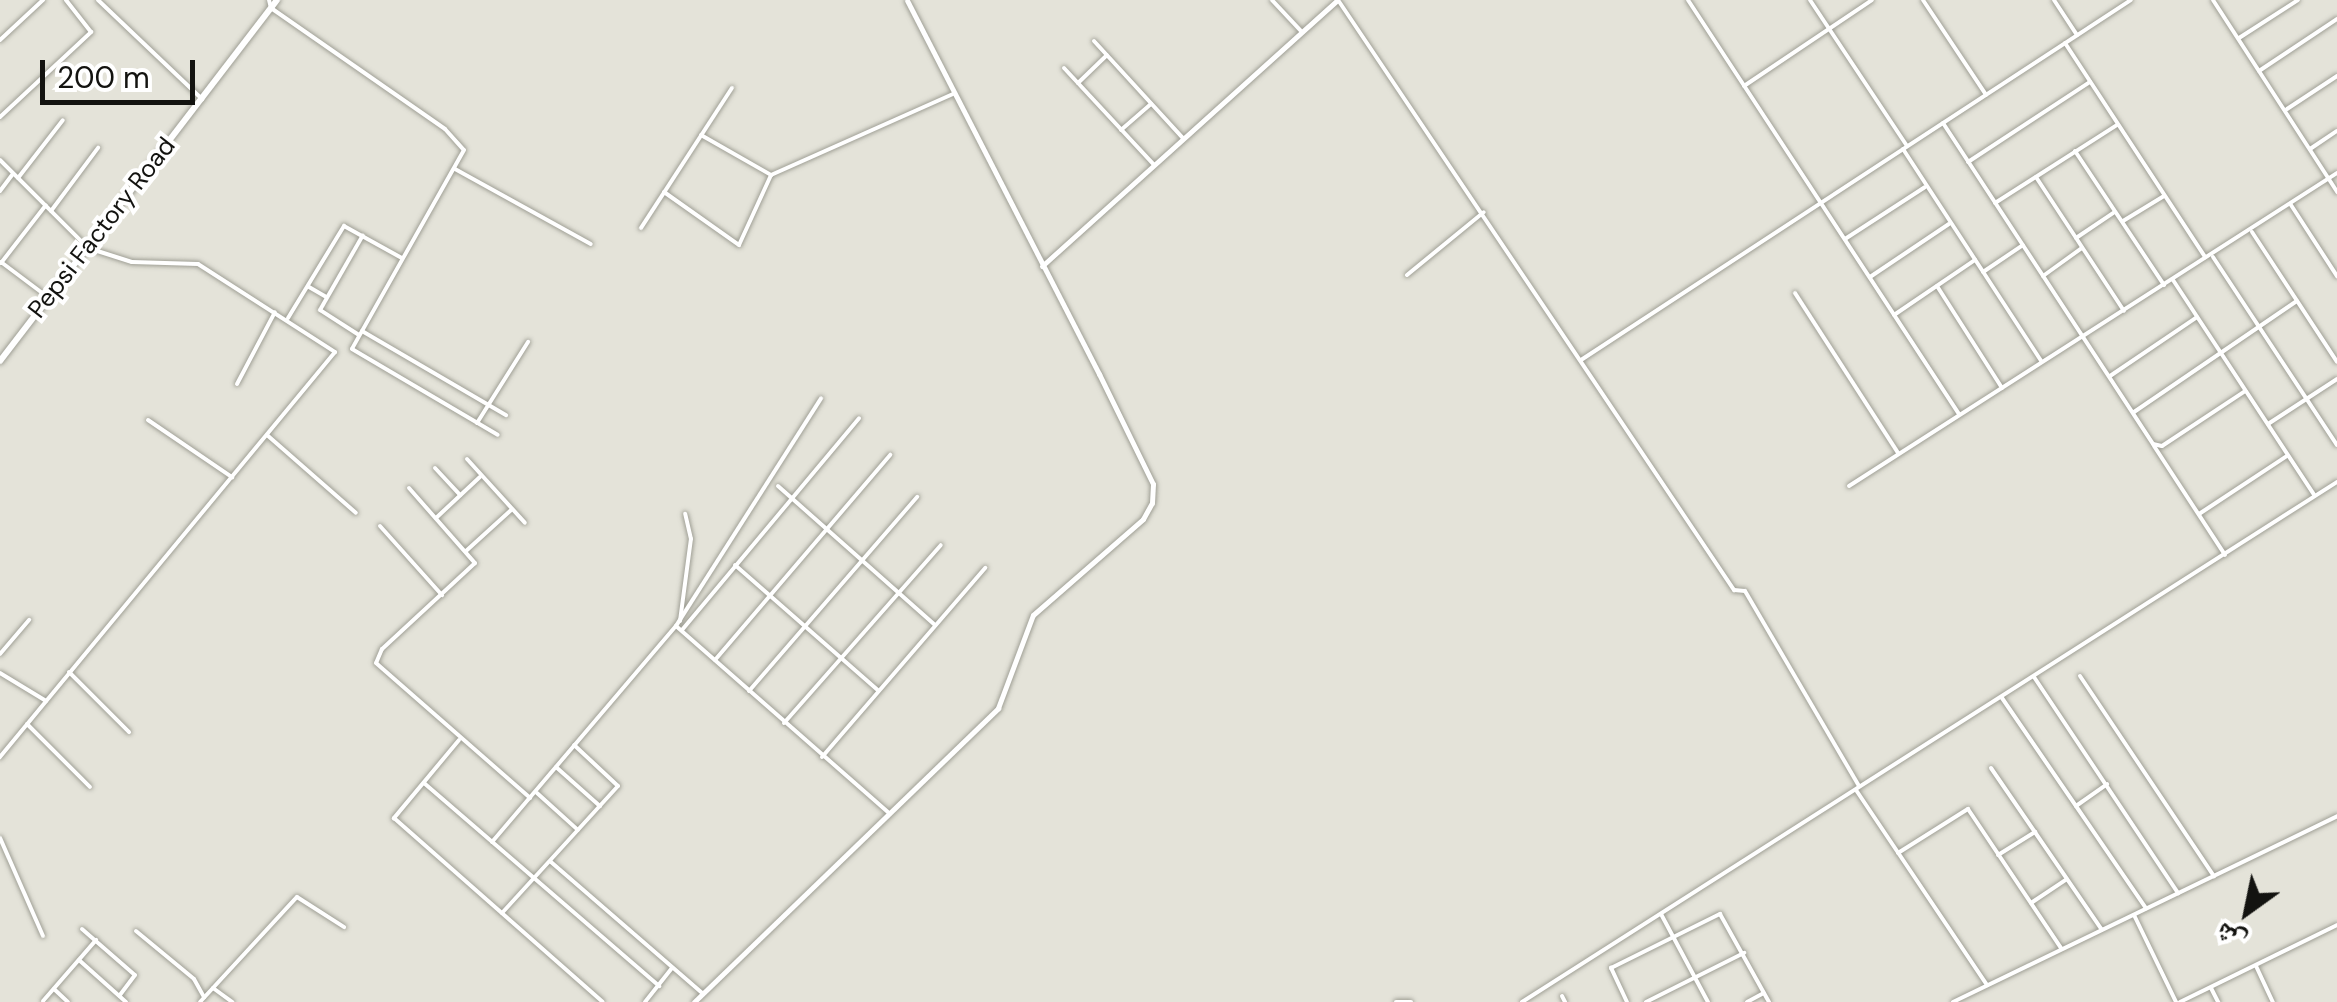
<!DOCTYPE html>
<html>
<head>
<meta charset="utf-8">
<style>
  body { margin:0 }
  #map { position:relative; width:2337px; height:1002px; overflow:hidden; background:#e4e3d9; font-family:"DM Sans","Noto Naskh Arabic",sans-serif }
  div>[style] { position:absolute }
  [style*='--x'] { left:calc(var(--x)*1px); top:calc(var(--y)*1px); width:calc(var(--w)*1px); rotate:calc(var(--a)*1deg) }
  .roads { filter:drop-shadow(0 0 2px #9f9f95) drop-shadow(0 0 2px #9f9f95) }
  .minor>* { height:4px; margin:-2px; padding:0 2px; transform-origin:2px; border-radius:2px; background:#fff }
  .tertiary>* { height:5px; margin:-2.5px; padding:0 2.5px; transform-origin:2.5px; border-radius:2.5px; background:#fff }
  .secondary>* { height:6px; margin:-3px; padding:0 3px; transform-origin:3px; border-radius:3px; background:#fff }
  span { translate:-50% -50%; white-space:nowrap; text-align:center; line-height:1.15; -webkit-text-stroke:8px #fff; paint-order:stroke }
  .street-label { font-size:25px; color:#131310 }
  .north { position:absolute; left:2197px; top:862px; width:100px; height:100px; -webkit-text-stroke:8px #fff; paint-order:stroke; rotate:213deg; font-size:28px; font-weight:700; line-height:40px; text-align:center; color:#131310 }
  .north::after { content:''; display:block; margin:auto; width:35px; height:45px; background:#131310; clip-path:polygon(50% 0,100% 100%,50% 72%,0 100%) }
  .scale { position:absolute; left:40px; top:60px; width:155px; height:45px; box-sizing:border-box; border:5px solid #131310; border-top:0; padding-left:12px; font-size:30px; line-height:35px; white-space:nowrap; color:#131310; -webkit-text-stroke:8px #fff; paint-order:stroke }
</style>
</head>
<body>
<div id="map">
  <div class="roads">
    <div class="minor">
      <i style="--x:98;--y:0;--w:144;--a:43.6"></i>
      <i style="--x:269;--y:0;--w:8;--a:76"></i>
      <i style="--x:271;--y:8;--w:212;--a:34.8"></i>
      <i style="--x:445;--y:129;--w:28;--a:48"></i>
      <i style="--x:464;--y:150;--w:228;--a:119.4"></i>
      <i style="--x:352;--y:349;--w:169;--a:30.5"></i>
      <i style="--x:1272;--y:0;--w:42;--a:46.9"></i>
      <i style="--x:1338;--y:0;--w:711;--a:56.13"></i>
      <i style="--x:1734;--y:590;--w:11;--a:5"></i>
      <i style="--x:1745;--y:591;--w:226;--a:59.7"></i>
      <i style="--x:1688;--y:0;--w:495;--a:56.8"></i>
      <i style="--x:1810;--y:0;--w:175;--a:56.4"></i>
      <i style="--x:1923;--y:0;--w:114;--a:56.4"></i>
      <i style="--x:2054;--y:0;--w:42;--a:56.7"></i>
      <i style="--x:2213;--y:0;--w:229;--a:57.1"></i>
      <i style="--x:2239;--y:38;--w:70;--a:-32.8"></i>
      <i style="--x:0;--y:40;--w:59;--a:-42.9"></i>
      <i style="--x:1094;--y:41;--w:132;--a:47.5"></i>
      <i style="--x:2065;--y:43;--w:256;--a:56.8"></i>
      <i style="--x:1064;--y:68;--w:132;--a:47.1"></i>
      <i style="--x:2259;--y:71;--w:94;--a:-33.7"></i>
      <i style="--x:1078;--y:83;--w:40;--a:-44"></i>
      <i style="--x:1744;--y:86;--w:154;--a:-33.9"></i>
      <i style="--x:2287;--y:109;--w:60;--a:-33.4"></i>
      <i style="--x:0;--y:117;--w:125;--a:-43"></i>
      <i style="--x:91;--y:32;--w:41;--a:-128"></i>
      <i style="--x:1943;--y:123;--w:384;--a:56.8"></i>
      <i style="--x:2153;--y:444;--w:9;--a:13"></i>
      <i style="--x:2162;--y:446;--w:100;--a:-33.5"></i>
      <i style="--x:1121;--y:130;--w:40;--a:-41"></i>
      <i style="--x:701;--y:135;--w:81;--a:29.7"></i>
      <i style="--x:771;--y:175;--w:201;--a:-24"></i>
      <i style="--x:1903;--y:149;--w:254;--a:56.9"></i>
      <i style="--x:2310;--y:149;--w:32;--a:-34"></i>
      <i style="--x:2075;--y:151;--w:161;--a:56.4"></i>
      <i style="--x:0;--y:160;--w:124;--a:45"></i>
      <i style="--x:88;--y:248;--w:46;--a:17.7"></i>
      <i style="--x:132;--y:262;--w:66;--a:1.7"></i>
      <i style="--x:198;--y:264;--w:163;--a:32.7"></i>
      <i style="--x:335;--y:352;--w:526;--a:129.6"></i>
      <i style="--x:1968;--y:162;--w:146;--a:-33.3"></i>
      <i style="--x:455;--y:169;--w:155;--a:28.9"></i>
      <i style="--x:2036;--y:177;--w:160;--a:56.7"></i>
      <i style="--x:18;--y:178;--w:73;--a:-52.2"></i>
      <i style="--x:0;--y:191;--w:20;--a:-53"></i>
      <i style="--x:664;--y:192;--w:92;--a:35.2"></i>
      <i style="--x:739;--y:245;--w:77;--a:-65.4"></i>
      <i style="--x:1995;--y:203;--w:145;--a:-32.6"></i>
      <i style="--x:2291;--y:205;--w:85;--a:57.1"></i>
      <i style="--x:51;--y:211;--w:79;--a:-53.3"></i>
      <i style="--x:2123;--y:221;--w:48;--a:-31.4"></i>
      <i style="--x:641;--y:228;--w:167;--a:-57"></i>
      <i style="--x:2252;--y:232;--w:155;--a:56.8"></i>
      <i style="--x:2076;--y:238;--w:45;--a:-34"></i>
      <i style="--x:1845;--y:239;--w:95;--a:-33"></i>
      <i style="--x:2213;--y:257;--w:225;--a:56.6"></i>
      <i style="--x:1;--y:262;--w:60;--a:36.9"></i>
      <i style="--x:1;--y:263;--w:73;--a:-52.2"></i>
      <i style="--x:1983;--y:272;--w:48;--a:-34"></i>
      <i style="--x:1407;--y:275;--w:99;--a:-39.3"></i>
      <i style="--x:2043;--y:276;--w:48;--a:-35.7"></i>
      <i style="--x:1870;--y:277;--w:95;--a:-33.9"></i>
      <i style="--x:2173;--y:280;--w:258;--a:56.7"></i>
      <i style="--x:1937;--y:286;--w:121;--a:57.5"></i>
      <i style="--x:309;--y:287;--w:20;--a:30"></i>
      <i style="--x:1795;--y:293;--w:190;--a:57.2"></i>
      <i style="--x:1894;--y:315;--w:98;--a:-34.2"></i>
      <i style="--x:288;--y:318;--w:108;--a:-58.7"></i>
      <i style="--x:344;--y:226;--w:66;--a:28.9"></i>
      <i style="--x:362;--y:331;--w:167;--a:30.3"></i>
      <i style="--x:359;--y:335;--w:46;--a:-147.3"></i>
      <i style="--x:320;--y:310;--w:86;--a:-60.2"></i>
      <i style="--x:1581;--y:360;--w:657;--a:-33.21"></i>
      <i style="--x:2110;--y:376;--w:105;--a:-34.1"></i>
      <i style="--x:237;--y:384;--w:81;--a:-62.2"></i>
      <i style="--x:2134;--y:412;--w:197;--a:-34.3"></i>
      <i style="--x:148;--y:420;--w:102;--a:34.2"></i>
      <i style="--x:477;--y:423;--w:96;--a:-57.8"></i>
      <i style="--x:2268;--y:424;--w:82;--a:-33.1"></i>
      <i style="--x:267;--y:435;--w:118;--a:41.2"></i>
      <i style="--x:2154;--y:446;--w:130;--a:56.9"></i>
      <i style="--x:467;--y:459;--w:86;--a:47.8"></i>
      <i style="--x:435;--y:468;--w:37;--a:47"></i>
      <i style="--x:778;--y:486;--w:210;--a:41.5"></i>
      <i style="--x:1849;--y:486;--w:580;--a:-32.68"></i>
      <i style="--x:409;--y:488;--w:100;--a:48.7"></i>
      <i style="--x:475;--y:563;--w:127;--a:137.2"></i>
      <i style="--x:382;--y:649;--w:15;--a:113"></i>
      <i style="--x:376;--y:663;--w:205;--a:41.2"></i>
      <i style="--x:2199;--y:514;--w:105;--a:-33.4"></i>
      <i style="--x:436;--y:518;--w:60;--a:-43"></i>
      <i style="--x:380;--y:526;--w:93;--a:48.1"></i>
      <i style="--x:466;--y:551;--w:61;--a:-42.3"></i>
      <i style="--x:735;--y:565;--w:190;--a:41.2"></i>
      <i style="--x:680;--y:621;--w:83;--a:-82.4"></i>
      <i style="--x:691;--y:539;--w:26;--a:-103"></i>
      <i style="--x:676;--y:626;--w:282;--a:41.3"></i>
      <i style="--x:682;--y:630;--w:276;--a:-50.1"></i>
      <i style="--x:0;--y:654;--w:45;--a:-49.5"></i>
      <i style="--x:715;--y:660;--w:270;--a:-49.5"></i>
      <i style="--x:69;--y:672;--w:85;--a:45"></i>
      <i style="--x:0;--y:673;--w:54;--a:31.3"></i>
      <i style="--x:2080;--y:676;--w:241;--a:56.2"></i>
      <i style="--x:2034;--y:677;--w:260;--a:56.3"></i>
      <i style="--x:749;--y:691;--w:257;--a:-49.1"></i>
      <i style="--x:2002;--y:698;--w:255;--a:55.6"></i>
      <i style="--x:784;--y:723;--w:237;--a:-48.6"></i>
      <i style="--x:27;--y:724;--w:89;--a:45"></i>
      <i style="--x:459;--y:740;--w:102;--a:129.8"></i>
      <i style="--x:394;--y:818;--w:278;--a:41.4"></i>
      <i style="--x:822;--y:757;--w:250;--a:-49.2"></i>
      <i style="--x:556;--y:767;--w:59;--a:41.6"></i>
      <i style="--x:1991;--y:768;--w:196;--a:55.6"></i>
      <i style="--x:424;--y:783;--w:311;--a:40.8"></i>
      <i style="--x:1856;--y:790;--w:235;--a:56.1"></i>
      <i style="--x:537;--y:793;--w:55;--a:42.1"></i>
      <i style="--x:2076;--y:806;--w:38;--a:-35"></i>
      <i style="--x:0;--y:838;--w:107;--a:66.3"></i>
      <i style="--x:492;--y:842;--w:284;--a:-49.6"></i>
      <i style="--x:676;--y:626;--w:270;--a:-57.5"></i>
      <i style="--x:1898;--y:853;--w:83;--a:-32.2"></i>
      <i style="--x:1968;--y:809;--w:167;--a:56.2"></i>
      <i style="--x:1998;--y:855;--w:44;--a:-31.9"></i>
      <i style="--x:551;--y:862;--w:200;--a:40.9"></i>
      <i style="--x:2031;--y:903;--w:43;--a:-33.7"></i>
      <i style="--x:502;--y:913;--w:172;--a:-47.6"></i>
      <i style="--x:618;--y:786;--w:60;--a:-137"></i>
      <i style="--x:1661;--y:914;--w:100;--a:61.9"></i>
      <i style="--x:2134;--y:915;--w:97;--a:64.2"></i>
      <i style="--x:82;--y:929;--w:70;--a:41"></i>
      <i style="--x:135;--y:975;--w:26;--a:127"></i>
      <i style="--x:136;--y:931;--w:75;--a:39.6"></i>
      <i style="--x:194;--y:979;--w:21;--a:61"></i>
      <i style="--x:79;--y:960;--w:63;--a:41.8"></i>
      <i style="--x:2256;--y:966;--w:40;--a:65"></i>
      <i style="--x:213;--y:988;--w:24;--a:36"></i>
      <i style="--x:2211;--y:988;--w:16;--a:63"></i>
      <i style="--x:54;--y:989;--w:19;--a:43"></i>
      <i style="--x:1562;--y:996;--w:7;--a:63"></i>
      <i style="--x:43;--y:1001;--w:81;--a:-49"></i>
      <i style="--x:200;--y:1002;--w:143;--a:-47.3"></i>
      <i style="--x:297;--y:897;--w:56;--a:32.6"></i>
      <i style="--x:645;--y:1002;--w:43;--a:-51.5"></i>
      <i style="--x:1396;--y:1002;--w:15;--a:0"></i>
      <i style="--x:1522;--y:1002;--w:967;--a:-32.54"></i>
      <i style="--x:1627;--y:1002;--w:38;--a:-115"></i>
      <i style="--x:1611;--y:968;--w:122;--a:-26.4"></i>
      <i style="--x:1720;--y:914;--w:101;--a:60.9"></i>
      <i style="--x:1646;--y:1002;--w:110;--a:-26.6"></i>
      <i style="--x:1747;--y:1002;--w:19;--a:-28"></i>
      <i style="--x:1953;--y:1002;--w:427;--a:-25.8"></i>
      <i style="--x:2180;--y:1002;--w:175;--a:-26.1"></i>
    </div>
    <div class="tertiary">
      <i style="--x:1042;--y:266;--w:397;--a:-42"></i>
      <i style="--x:694;--y:1002;--w:423;--a:-44"></i>
      <i style="--x:998;--y:708;--w:99;--a:-69.4"></i>
      <i style="--x:1033;--y:615;--w:146;--a:-41.1"></i>
      <i style="--x:1143;--y:519;--w:18;--a:-61"></i>
      <i style="--x:1152;--y:503;--w:19;--a:-87"></i>
      <i style="--x:1153;--y:484;--w:123;--a:-116.1"></i>
      <i style="--x:1099;--y:374;--w:420;--a:-117.2"></i>
    </div>
    <div class="secondary">
      <i style="--x:0;--y:361;--w:455;--a:-52.5"></i>
    </div>
  </div>
  <div class="street-label">
    <span style="left:102px;top:228px;rotate:-52deg">Pepsi Factory Road</span>
  </div>
  <div class="north">ش</div>
  <div class="scale">200 m</div>
</div>
</body>
</html>
